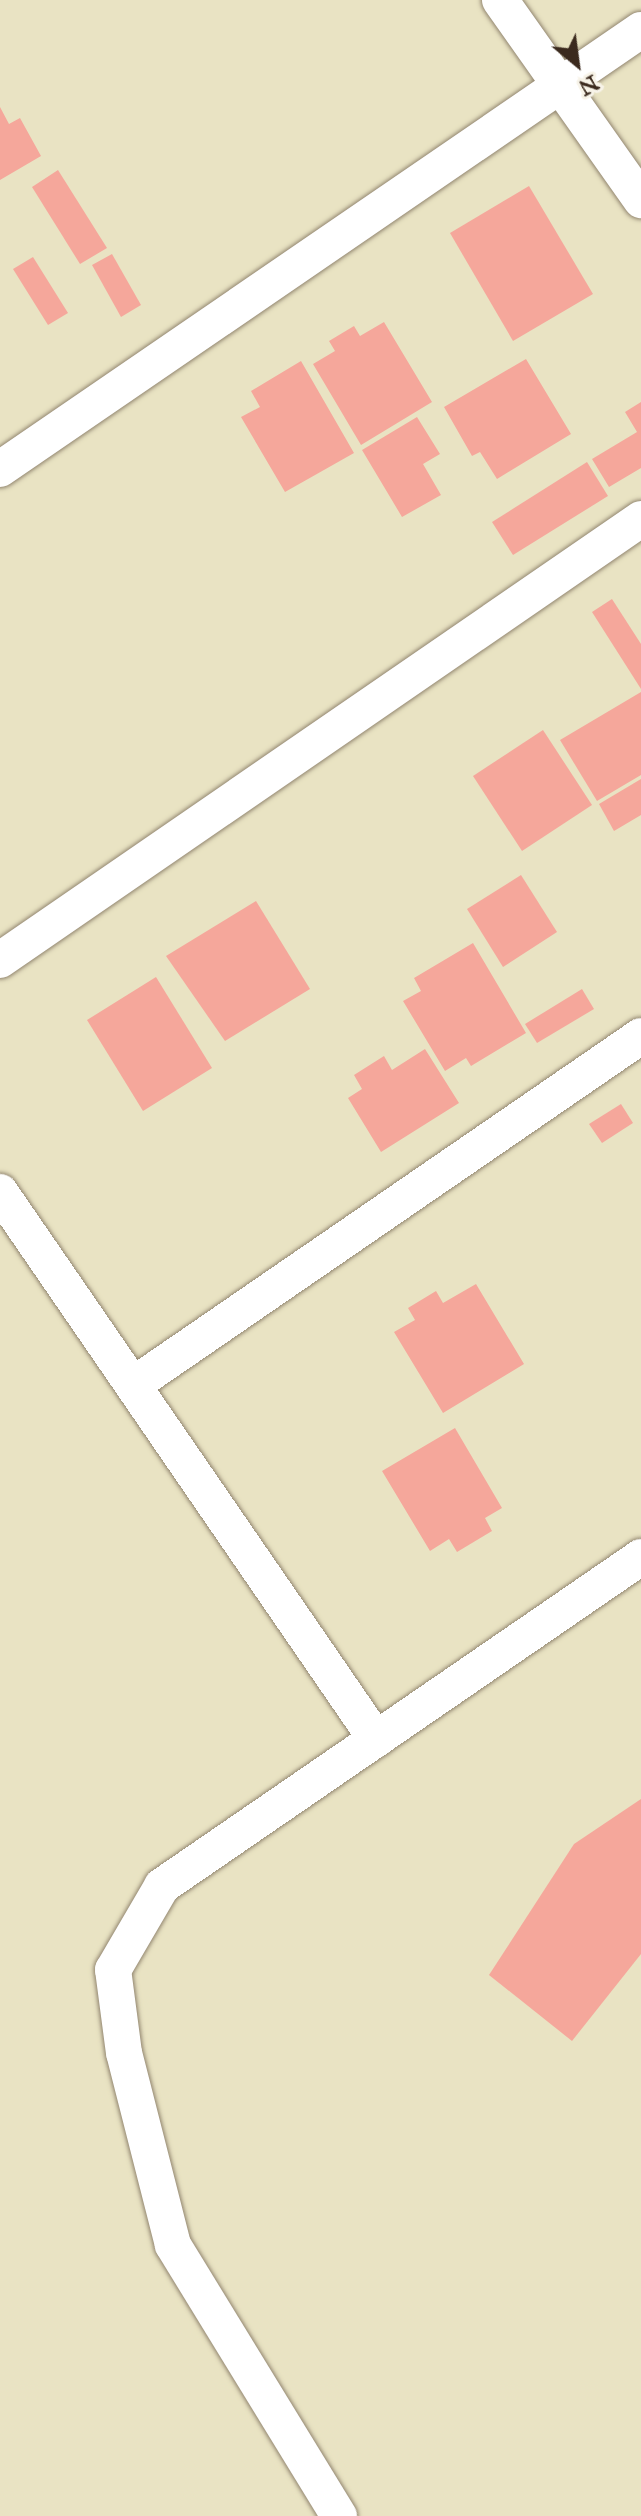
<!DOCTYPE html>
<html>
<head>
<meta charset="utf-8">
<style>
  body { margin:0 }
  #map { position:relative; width:641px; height:2516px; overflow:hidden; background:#e9e3c3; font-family:"IM FELL Great Primer",serif }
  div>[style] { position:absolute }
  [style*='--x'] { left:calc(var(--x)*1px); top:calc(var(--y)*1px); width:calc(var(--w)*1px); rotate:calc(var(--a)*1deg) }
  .building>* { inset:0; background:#f5a79b }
  .roads { filter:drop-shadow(0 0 2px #928670) drop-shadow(0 0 2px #928670) }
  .street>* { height:36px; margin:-18px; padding:0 18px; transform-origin:18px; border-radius:18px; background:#fff }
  span { translate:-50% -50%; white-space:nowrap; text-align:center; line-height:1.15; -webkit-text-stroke:6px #f7f3e8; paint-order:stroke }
  .north { position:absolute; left:537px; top:24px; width:80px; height:80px; -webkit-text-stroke:6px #f7f3e8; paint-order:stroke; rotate:151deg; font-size:22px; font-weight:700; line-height:32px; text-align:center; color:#3b2a1e }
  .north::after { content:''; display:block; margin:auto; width:28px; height:36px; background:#3b2a1e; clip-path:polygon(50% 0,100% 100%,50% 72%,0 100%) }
</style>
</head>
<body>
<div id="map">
  <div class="building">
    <i style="clip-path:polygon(0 107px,9px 124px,20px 118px,41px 156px,0 180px)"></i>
    <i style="clip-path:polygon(58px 170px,107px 248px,80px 264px,32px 187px)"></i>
    <i style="clip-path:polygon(529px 186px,593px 294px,513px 341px,450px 233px)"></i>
    <i style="clip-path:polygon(112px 254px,141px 305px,121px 317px,92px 265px)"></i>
    <i style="clip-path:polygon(33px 257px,68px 313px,48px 325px,13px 269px)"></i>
    <i style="clip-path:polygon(384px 322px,432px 402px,361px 445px,313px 364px,335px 351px,329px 341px,354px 326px,360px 336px)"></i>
    <i style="clip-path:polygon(526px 359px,571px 434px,497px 479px,480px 452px,472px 456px,444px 407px)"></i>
    <i style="clip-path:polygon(301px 361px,354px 453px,285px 492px,241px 417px,260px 407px,251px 391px)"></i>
    <i style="clip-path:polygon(641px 402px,641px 468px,609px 487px,592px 459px,637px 432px,625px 412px)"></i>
    <i style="clip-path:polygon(417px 417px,440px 454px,423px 464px,441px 495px,402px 517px,362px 450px)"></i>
    <i style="clip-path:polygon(587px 462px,608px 496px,513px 555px,492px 522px)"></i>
    <i style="clip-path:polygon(612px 599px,641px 644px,641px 689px,592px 612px)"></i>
    <i style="clip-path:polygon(641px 692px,641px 775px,597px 801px,560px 740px)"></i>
    <i style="clip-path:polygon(543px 730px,592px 805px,522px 851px,473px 776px)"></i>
    <i style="clip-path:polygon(641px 779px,641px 815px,614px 831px,599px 804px)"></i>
    <i style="clip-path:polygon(521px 875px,557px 932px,503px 967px,467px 909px)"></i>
    <i style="clip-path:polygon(256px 901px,310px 989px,225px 1041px,166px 956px)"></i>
    <i style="clip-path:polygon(473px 943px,526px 1033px,471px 1066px,466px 1058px,445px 1071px,403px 1001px,421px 991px,414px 978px)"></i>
    <i style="clip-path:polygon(156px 977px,212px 1068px,143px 1111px,87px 1020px)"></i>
    <i style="clip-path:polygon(582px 989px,594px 1009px,537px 1043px,525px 1024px)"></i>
    <i style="clip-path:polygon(425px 1049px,459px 1103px,381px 1152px,348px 1098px,362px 1089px,354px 1075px,384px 1056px,392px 1070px)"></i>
    <i style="clip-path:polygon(621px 1104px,633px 1123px,602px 1143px,589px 1124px)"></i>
    <i style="clip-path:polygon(476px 1284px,524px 1364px,443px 1413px,394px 1332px,415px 1320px,408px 1308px,436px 1291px,443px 1303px)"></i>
    <i style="clip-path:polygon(455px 1428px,502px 1508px,485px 1518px,492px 1531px,457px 1552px,449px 1539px,430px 1551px,382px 1471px)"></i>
    <i style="clip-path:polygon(641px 1799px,641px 1954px,572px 2041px,489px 1975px,574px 1844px)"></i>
  </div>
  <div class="roads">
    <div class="street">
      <i style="--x:500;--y:0;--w:245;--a:54.8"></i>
      <i style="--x:0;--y:469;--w:777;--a:-34.41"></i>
      <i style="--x:0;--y:960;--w:778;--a:-34.53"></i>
      <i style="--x:0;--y:1192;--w:664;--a:55.5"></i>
      <i style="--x:133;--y:1385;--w:616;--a:-34.49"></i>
      <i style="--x:339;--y:2516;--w:318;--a:-121.5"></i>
      <i style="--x:173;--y:2245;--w:198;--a:-104.3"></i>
      <i style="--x:124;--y:2053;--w:84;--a:-97.5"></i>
      <i style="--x:113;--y:1970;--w:97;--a:-59.7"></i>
      <i style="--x:162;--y:1886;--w:581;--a:-34.48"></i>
    </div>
  </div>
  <div class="north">N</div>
</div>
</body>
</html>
